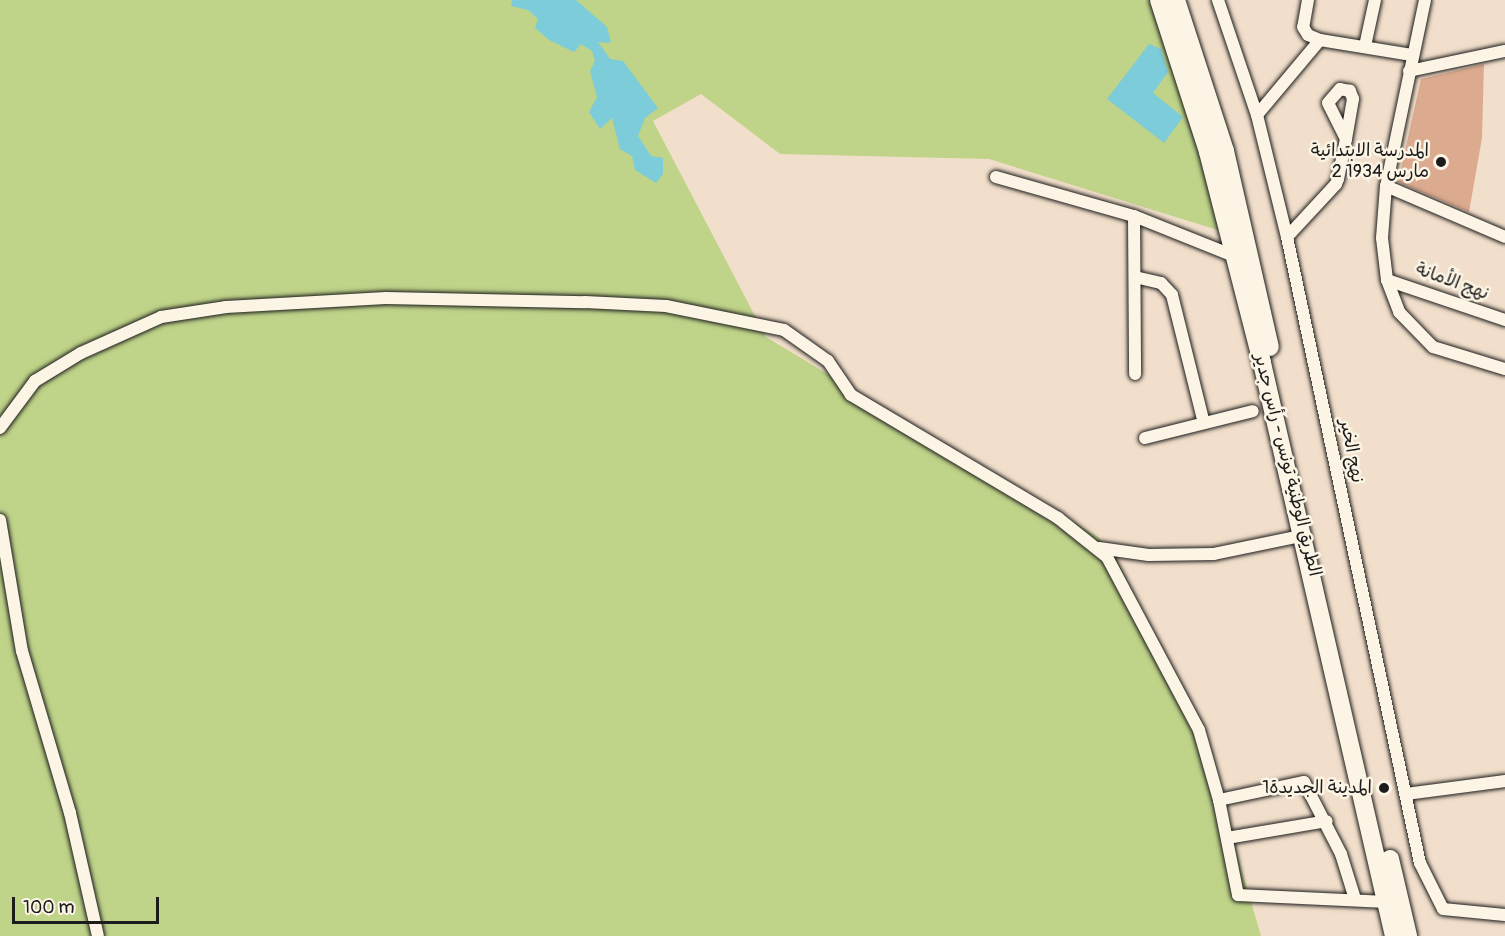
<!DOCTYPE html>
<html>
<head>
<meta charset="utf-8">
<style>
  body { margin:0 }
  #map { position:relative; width:1505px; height:936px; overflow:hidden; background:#f2dfcb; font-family:Pangolin,"Playpen Sans Arabic",sans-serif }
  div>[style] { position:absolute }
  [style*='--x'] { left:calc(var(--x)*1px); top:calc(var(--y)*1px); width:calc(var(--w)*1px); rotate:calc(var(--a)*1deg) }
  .green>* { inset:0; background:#bfd389 }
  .water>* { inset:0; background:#7cccd9 }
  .building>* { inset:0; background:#dcab8f }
  .roads { filter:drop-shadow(0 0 2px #1c1c1c) drop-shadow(0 0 2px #1c1c1c) }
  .minor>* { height:12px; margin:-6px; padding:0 6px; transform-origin:6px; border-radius:6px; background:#fcf5e5 }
  .primary>* { height:18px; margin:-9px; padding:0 9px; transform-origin:9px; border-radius:9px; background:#fcf5e5 }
  .dots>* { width:16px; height:16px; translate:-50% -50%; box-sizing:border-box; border:3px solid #fcf5e5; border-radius:50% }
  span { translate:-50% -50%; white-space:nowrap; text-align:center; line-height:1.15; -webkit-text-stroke:5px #fcf5e5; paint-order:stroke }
  .poi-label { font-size:18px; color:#1c1c1c }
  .right { translate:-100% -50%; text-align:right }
  .street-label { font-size:18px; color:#1c1c1c }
  .scale { position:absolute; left:12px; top:897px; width:147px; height:27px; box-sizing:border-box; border:3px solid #1c1c1c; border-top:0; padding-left:8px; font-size:18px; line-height:21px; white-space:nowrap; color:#1c1c1c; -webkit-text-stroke:4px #fcf5e5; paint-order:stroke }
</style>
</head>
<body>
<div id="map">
  <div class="green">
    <i style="clip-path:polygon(0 0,1151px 0,1224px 232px,989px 159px,780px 154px,701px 94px,653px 121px,766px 337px,1097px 536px,1113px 552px,1200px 727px,1261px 936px,0 936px)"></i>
  </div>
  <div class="water">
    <i style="clip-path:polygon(512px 0,576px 0,607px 27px,611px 43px,598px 42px,610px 59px,623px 61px,658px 108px,645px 118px,638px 136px,651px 156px,663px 158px,663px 174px,656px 183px,635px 170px,632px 156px,620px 149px,612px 118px,600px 129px,589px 112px,597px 97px,590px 71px,595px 61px,592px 51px,581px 44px,574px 52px,549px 40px,535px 28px,538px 19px,528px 10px,511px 6px)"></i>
    <i style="clip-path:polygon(1149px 44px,1161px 49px,1168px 72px,1153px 93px,1183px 117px,1164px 143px,1107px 99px)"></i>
  </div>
  <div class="building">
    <i style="clip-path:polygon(1484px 64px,1482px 138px,1469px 212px,1398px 182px,1421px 79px)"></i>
  </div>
  <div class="roads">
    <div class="minor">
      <i style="--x:1218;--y:0;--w:121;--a:71.3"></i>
      <i style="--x:1257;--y:115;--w:126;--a:76.2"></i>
      <i style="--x:1287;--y:237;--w:640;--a:78.01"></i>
      <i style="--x:1420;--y:863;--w:51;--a:63.4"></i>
      <i style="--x:1443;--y:909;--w:62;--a:5.5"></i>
      <i style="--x:1308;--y:0;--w:27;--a:100"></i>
      <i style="--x:1303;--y:27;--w:9;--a:58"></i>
      <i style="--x:1308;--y:35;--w:13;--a:23"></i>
      <i style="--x:1425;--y:0;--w:190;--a:101.8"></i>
      <i style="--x:1386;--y:186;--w:52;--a:94.4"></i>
      <i style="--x:1382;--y:238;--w:42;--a:83.2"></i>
      <i style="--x:1387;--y:280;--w:34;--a:69"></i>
      <i style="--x:1399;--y:312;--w:49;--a:45.8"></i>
      <i style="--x:1433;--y:347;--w:75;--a:17"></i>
      <i style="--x:1365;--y:46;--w:47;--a:-77.7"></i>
      <i style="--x:1409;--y:71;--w:98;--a:-11.8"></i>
      <i style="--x:1257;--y:115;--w:98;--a:-50"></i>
      <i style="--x:1320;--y:40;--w:93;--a:9.3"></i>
      <i style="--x:996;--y:177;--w:143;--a:15.8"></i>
      <i style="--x:1134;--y:216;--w:108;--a:21.8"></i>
      <i style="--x:1386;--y:186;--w:129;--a:23.2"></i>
      <i style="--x:1134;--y:216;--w:158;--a:89.6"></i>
      <i style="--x:1287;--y:237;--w:72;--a:-47.2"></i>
      <i style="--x:1336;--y:184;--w:5;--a:-68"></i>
      <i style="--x:1338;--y:179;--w:41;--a:-78.7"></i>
      <i style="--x:1346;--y:139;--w:41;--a:-80.1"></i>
      <i style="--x:1353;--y:99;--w:9;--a:-111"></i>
      <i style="--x:1350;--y:91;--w:10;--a:-169"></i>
      <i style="--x:1340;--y:89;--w:18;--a:131"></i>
      <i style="--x:1328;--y:103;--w:40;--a:63.4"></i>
      <i style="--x:1135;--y:277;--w:27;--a:13"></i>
      <i style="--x:1161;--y:283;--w:16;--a:47"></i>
      <i style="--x:1172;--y:295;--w:132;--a:76"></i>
      <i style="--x:1387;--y:280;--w:125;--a:18.7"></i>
      <i style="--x:0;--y:428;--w:59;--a:-53.3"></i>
      <i style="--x:35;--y:381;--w:54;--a:-31.3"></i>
      <i style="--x:81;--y:353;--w:88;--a:-24.2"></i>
      <i style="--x:161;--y:317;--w:66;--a:-8.7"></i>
      <i style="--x:226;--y:307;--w:160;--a:-3.2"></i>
      <i style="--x:386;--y:298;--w:199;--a:1.2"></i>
      <i style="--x:585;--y:302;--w:81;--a:2.8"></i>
      <i style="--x:666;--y:306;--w:120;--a:11.5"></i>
      <i style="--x:784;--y:330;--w:54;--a:35.2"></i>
      <i style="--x:828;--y:361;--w:41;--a:55.9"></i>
      <i style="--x:851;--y:395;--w:241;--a:30.7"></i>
      <i style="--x:1058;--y:518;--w:63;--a:38.5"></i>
      <i style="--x:1107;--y:557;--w:196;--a:62"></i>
      <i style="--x:1199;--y:730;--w:73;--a:74.1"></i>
      <i style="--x:1219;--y:800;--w:97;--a:78.7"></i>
      <i style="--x:1238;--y:895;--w:149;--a:2.7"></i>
      <i style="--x:1145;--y:438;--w:111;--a:-14"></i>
      <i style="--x:0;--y:520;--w:133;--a:80.5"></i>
      <i style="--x:22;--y:651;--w:169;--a:73.5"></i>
      <i style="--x:70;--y:813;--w:126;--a:77.2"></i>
      <i style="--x:1099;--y:548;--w:50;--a:8"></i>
      <i style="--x:1149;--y:555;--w:65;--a:-0.9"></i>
      <i style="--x:1214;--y:554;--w:93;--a:-11.8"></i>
      <i style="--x:1406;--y:794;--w:100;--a:-7.5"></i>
      <i style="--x:1219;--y:800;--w:87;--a:-12"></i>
      <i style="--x:1304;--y:782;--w:81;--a:62.8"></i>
      <i style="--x:1341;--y:854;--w:47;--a:72.7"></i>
      <i style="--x:1227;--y:838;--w:101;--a:-9.6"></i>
    </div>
    <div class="primary">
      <i style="--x:1159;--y:0;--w:160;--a:72.1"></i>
      <i style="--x:1208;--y:152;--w:218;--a:75.6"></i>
      <i style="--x:1262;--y:363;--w:588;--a:77.03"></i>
      <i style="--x:1176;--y:0;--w:159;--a:72"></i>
      <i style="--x:1225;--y:151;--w:201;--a:77.1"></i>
      <i style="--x:1390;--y:859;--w:79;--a:76.8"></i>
    </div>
  </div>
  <div class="dots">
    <i style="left:1441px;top:162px;background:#1c1c1c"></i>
    <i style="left:1384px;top:788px;background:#1c1c1c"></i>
  </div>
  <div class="poi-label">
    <span class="right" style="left:1429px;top:162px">المدرسة الابتدائية<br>2 مارس 1934</span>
    <span class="right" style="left:1372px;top:788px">المدينة الجديدة1</span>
  </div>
  <div class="street-label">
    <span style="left:1452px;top:282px;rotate:20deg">نهج الأمانة</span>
    <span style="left:1351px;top:451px;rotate:79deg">نهج الخير</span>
    <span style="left:1287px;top:465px;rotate:76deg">الطريق الوطنية تونس - رأس جدير</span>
  </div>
  <div class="scale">100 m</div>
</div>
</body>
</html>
